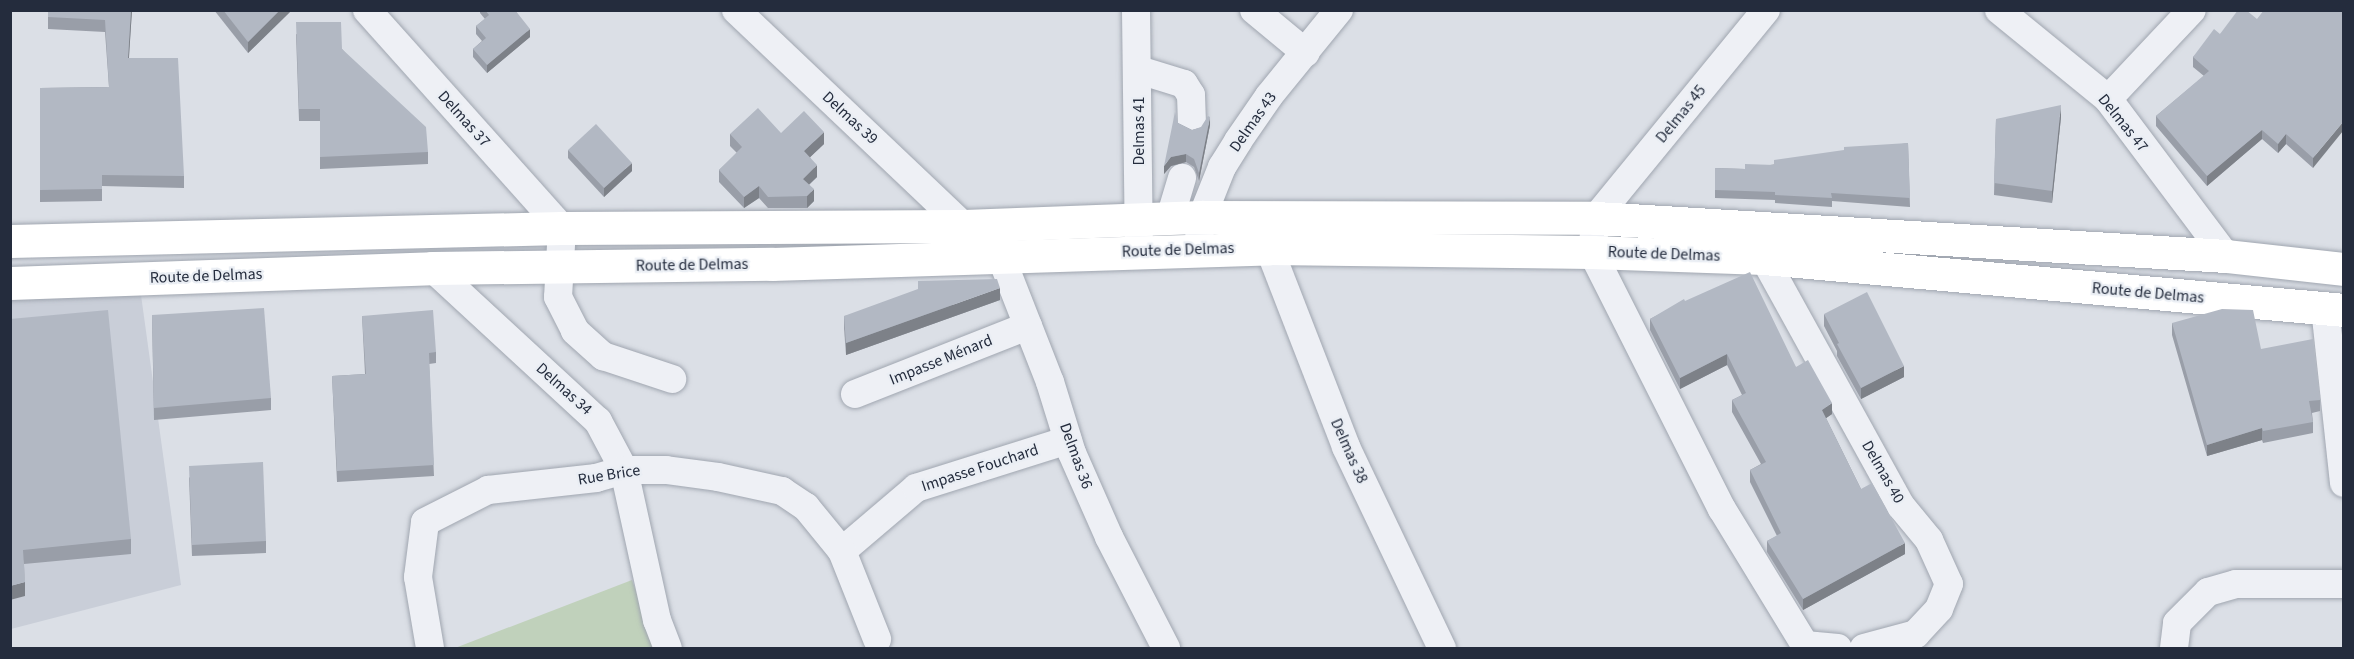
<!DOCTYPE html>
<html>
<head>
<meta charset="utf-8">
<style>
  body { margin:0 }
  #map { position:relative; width:2354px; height:659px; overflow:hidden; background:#dbdfe6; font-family:"Source Sans 3",sans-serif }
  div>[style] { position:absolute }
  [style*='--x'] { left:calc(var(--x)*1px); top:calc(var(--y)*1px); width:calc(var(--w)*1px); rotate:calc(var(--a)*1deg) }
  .built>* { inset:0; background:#c9ced8 }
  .green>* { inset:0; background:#c0d1bb }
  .roads { filter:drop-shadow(0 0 2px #a0a6b0) drop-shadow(0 0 2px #a0a6b0) }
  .minor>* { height:28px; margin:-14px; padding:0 14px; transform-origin:14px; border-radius:14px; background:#eef0f5 }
  .major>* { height:33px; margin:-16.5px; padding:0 16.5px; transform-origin:16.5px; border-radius:16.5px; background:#fff }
  .wall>* { inset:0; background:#999ea8 }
  .shaded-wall>* { inset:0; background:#7d8188 }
  .building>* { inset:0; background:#b2b8c3 }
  span { translate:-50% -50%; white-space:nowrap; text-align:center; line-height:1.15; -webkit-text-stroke:4.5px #eaeef4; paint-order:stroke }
  .street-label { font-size:16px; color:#242c3d }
  .frame { position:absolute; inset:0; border:12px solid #242c3d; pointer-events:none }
</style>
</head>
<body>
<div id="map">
  <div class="built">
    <i style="clip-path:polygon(141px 295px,181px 585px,11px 629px,11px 300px)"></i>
  </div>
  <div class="green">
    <i style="clip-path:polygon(632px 580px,656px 648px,455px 648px)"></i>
  </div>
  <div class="roads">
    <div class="minor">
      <i style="--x:367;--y:10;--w:292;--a:48.2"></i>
      <i style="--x:562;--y:228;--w:69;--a:93.3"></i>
      <i style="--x:558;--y:297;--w:38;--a:63"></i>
      <i style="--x:575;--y:331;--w:38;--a:42"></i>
      <i style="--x:603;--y:356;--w:73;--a:18.4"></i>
      <i style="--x:736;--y:10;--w:314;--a:43.5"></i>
      <i style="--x:964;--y:226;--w:48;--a:40"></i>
      <i style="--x:1001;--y:257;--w:134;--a:68.6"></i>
      <i style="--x:1050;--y:382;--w:74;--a:72.8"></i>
      <i style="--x:1072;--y:453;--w:92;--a:66.2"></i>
      <i style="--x:1109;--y:537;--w:125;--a:62.8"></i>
      <i style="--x:1136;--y:10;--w:232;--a:89.3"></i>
      <i style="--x:1254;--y:10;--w:67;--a:39.6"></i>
      <i style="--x:1766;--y:10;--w:269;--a:129.3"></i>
      <i style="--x:1596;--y:218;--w:34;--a:97"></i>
      <i style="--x:1592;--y:252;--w:288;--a:63.2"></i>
      <i style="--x:1722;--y:509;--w:159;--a:58.6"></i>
      <i style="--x:1805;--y:645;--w:33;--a:5"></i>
      <i style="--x:1999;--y:10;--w:141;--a:39.2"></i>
      <i style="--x:2108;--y:99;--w:196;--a:53.1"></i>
      <i style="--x:1139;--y:70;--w:47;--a:17.3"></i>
      <i style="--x:1184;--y:84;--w:13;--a:58"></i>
      <i style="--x:1191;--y:95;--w:27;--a:88"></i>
      <i style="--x:2108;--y:99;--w:122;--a:-46.7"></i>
      <i style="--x:1170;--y:218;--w:42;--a:-73.3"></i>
      <i style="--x:1199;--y:238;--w:21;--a:-82"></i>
      <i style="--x:1202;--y:217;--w:54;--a:-68.2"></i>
      <i style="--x:1222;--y:167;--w:31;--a:-58"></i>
      <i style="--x:1238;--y:141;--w:55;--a:-55.4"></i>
      <i style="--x:1269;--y:96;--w:111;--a:-50.9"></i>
      <i style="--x:1269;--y:248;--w:213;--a:68.8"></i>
      <i style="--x:1346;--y:447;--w:223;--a:64.5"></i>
      <i style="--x:1764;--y:258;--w:283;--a:61.1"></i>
      <i style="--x:1901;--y:506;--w:44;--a:50.5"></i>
      <i style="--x:1929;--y:540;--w:48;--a:65.6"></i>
      <i style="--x:1949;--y:584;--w:27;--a:112"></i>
      <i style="--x:1939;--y:609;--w:34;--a:133"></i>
      <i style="--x:1916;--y:634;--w:54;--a:164.9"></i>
      <i style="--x:432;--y:268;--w:226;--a:42.7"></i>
      <i style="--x:598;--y:421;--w:55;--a:62"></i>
      <i style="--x:624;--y:470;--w:154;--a:77.6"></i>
      <i style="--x:657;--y:620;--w:30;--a:69"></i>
      <i style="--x:2325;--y:308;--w:176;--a:83.8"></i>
      <i style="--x:855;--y:394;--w:186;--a:-21.5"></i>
      <i style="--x:842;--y:551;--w:97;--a:-40.4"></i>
      <i style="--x:916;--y:488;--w:159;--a:-17.5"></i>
      <i style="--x:430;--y:648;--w:72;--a:-99.6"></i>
      <i style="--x:418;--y:577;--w:55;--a:-82.7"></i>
      <i style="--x:425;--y:522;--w:71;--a:-26.9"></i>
      <i style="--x:488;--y:490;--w:109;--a:-6.3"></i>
      <i style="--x:596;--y:478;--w:29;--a:-16"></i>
      <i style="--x:624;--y:470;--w:42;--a:0"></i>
      <i style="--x:666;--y:470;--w:52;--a:7.7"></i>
      <i style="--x:718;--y:477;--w:66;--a:12.3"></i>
      <i style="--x:782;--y:491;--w:29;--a:34"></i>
      <i style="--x:806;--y:507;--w:57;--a:50.7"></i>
      <i style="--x:842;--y:551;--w:95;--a:68.3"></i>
      <i style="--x:2174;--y:648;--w:25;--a:-83"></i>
      <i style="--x:2177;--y:623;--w:44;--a:-45"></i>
      <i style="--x:2208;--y:592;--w:29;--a:-16"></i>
      <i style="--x:2236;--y:584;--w:108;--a:0"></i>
    </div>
    <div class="major">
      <i style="--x:10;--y:241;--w:552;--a:-1.35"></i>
      <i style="--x:562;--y:228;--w:402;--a:-0.3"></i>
      <i style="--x:964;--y:226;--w:238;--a:-2.2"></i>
      <i style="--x:1202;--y:217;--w:394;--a:0.1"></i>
      <i style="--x:1596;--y:218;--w:631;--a:3.45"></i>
      <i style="--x:2226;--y:256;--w:119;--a:6.3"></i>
      <i style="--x:10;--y:283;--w:422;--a:-2"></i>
      <i style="--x:432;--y:268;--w:340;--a:-0.7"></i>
      <i style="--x:772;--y:264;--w:497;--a:-1.8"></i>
      <i style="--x:1269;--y:248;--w:323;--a:0.7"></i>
      <i style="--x:1592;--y:252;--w:172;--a:2"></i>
      <i style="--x:1764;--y:258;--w:582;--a:5.12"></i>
    </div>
  </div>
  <div class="wall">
    <i style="clip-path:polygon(34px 10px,132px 10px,129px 58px,184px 176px,184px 188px,102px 186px,102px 201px,40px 202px,40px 88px,109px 87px,105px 32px,48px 29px,48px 11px)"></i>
    <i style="clip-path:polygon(214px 10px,292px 10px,248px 53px)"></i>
    <i style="clip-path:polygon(480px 10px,515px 10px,530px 37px,487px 73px,473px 57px,473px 49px,482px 41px,476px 34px,476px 26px,485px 19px,480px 13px)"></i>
    <i style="clip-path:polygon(2343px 10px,2313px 168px,2286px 144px,2278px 153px,2262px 139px,2207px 186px,2156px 126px,2156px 116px,2204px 76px,2193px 67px,2193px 57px,2220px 34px,2257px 19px)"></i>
    <i style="clip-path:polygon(296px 34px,342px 49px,428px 152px,428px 164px,320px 169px,320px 121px,299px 121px)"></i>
    <i style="clip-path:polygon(2061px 117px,2052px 203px,1994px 195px,1996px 119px)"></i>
    <i style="clip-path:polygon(1178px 123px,1192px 130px,1210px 125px,1199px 181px,1194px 167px,1186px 162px,1171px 166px,1164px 174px)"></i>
    <i style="clip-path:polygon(781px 133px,824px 144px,810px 157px,817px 177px,809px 185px,814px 201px,807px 208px,768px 208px,759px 198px,744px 208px,719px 182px,719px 170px,737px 153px,730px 146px,730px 134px)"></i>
    <i style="clip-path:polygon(1908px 143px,1910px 207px,1832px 201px,1832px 207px,1775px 203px,1775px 200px,1715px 198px,1715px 168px,1745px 169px)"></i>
    <i style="clip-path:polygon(568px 150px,632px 171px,604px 197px,568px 158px)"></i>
    <i style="clip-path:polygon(1000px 300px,846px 355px,844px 328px,844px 316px)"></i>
    <i style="clip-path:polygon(1685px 301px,1796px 367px,1832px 414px,1826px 418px,1861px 489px,1905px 554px,1803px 610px,1767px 552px,1767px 541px,1777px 536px,1750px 482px,1750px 470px,1761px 464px,1732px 412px,1732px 400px,1742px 395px,1727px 365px,1680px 389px,1650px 330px,1650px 319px)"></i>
    <i style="clip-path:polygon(1824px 314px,1904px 377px,1861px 399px,1837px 356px,1837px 351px,1824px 326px)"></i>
    <i style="clip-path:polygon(152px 315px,271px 398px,271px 410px,154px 420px)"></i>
    <i style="clip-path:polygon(362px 316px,436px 352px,436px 363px,429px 364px,434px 476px,337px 482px,332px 376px,365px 374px)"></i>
    <i style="clip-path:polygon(10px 319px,131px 539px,131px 554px,24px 564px,25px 596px)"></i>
    <i style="clip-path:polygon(2172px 323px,2261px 349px,2320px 400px,2320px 411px,2312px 413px,2313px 422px,2313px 433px,2263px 443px,2262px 440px,2207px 456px,2172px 335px)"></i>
    <i style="clip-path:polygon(189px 477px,266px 541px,266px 553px,192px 556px)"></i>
  </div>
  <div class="shaded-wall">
    <i style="clip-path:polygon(131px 10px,132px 10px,128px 70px,128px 58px)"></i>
    <i style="clip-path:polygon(280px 10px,292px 10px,248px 53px,248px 42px)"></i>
    <i style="clip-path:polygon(530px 29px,530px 37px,487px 73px,487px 65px)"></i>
    <i style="clip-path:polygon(2061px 105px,2061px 117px,2052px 203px,2052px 191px)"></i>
    <i style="clip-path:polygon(1210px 117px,1210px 125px,1199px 181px,1199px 173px)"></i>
    <i style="clip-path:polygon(2343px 122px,2343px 131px,2313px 168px,2313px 158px)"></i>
    <i style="clip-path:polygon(2262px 130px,2262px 139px,2207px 186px,2207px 176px)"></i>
    <i style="clip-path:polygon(824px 132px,824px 144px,804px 163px,804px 151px)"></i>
    <i style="clip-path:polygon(2286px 134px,2286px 144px,2278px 153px,2278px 144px)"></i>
    <i style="clip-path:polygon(1186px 154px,1186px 162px,1171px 166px,1164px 174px,1164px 166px,1171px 157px)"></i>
    <i style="clip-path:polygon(632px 163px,632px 171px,604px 197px,604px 188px)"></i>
    <i style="clip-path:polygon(817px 165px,817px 177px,803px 190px,803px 179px)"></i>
    <i style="clip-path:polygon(759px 186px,759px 198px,744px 208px,744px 197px)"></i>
    <i style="clip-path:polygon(814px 189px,814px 201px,807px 208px,807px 196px)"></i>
    <i style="clip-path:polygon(1000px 288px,1000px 300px,846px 355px,846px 343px)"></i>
    <i style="clip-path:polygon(1727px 354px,1727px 365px,1680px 389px,1680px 378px)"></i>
    <i style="clip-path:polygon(1904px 366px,1904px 377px,1861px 399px,1861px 388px)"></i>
    <i style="clip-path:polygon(1832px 403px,1832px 414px,1822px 421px,1822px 410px)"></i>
    <i style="clip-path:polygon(2262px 428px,2262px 440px,2207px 456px,2207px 445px)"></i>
    <i style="clip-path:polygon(1905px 543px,1905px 554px,1803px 610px,1803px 599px)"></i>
    <i style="clip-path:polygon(25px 582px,25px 596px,10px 600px,10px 586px)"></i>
  </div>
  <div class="building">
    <i style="clip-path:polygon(48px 10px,131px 10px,128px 58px,178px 58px,184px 176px,102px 175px,102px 189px,40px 190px,40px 88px,109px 87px,105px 20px,48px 17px)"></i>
    <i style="clip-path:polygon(223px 10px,280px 10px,248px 42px)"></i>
    <i style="clip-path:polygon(485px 10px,515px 10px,530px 29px,487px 65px,473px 49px,486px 38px,476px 26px,489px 15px)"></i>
    <i style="clip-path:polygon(2238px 10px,2246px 10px,2257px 19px,2264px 10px,2343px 10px,2343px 122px,2313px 158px,2286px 134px,2278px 144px,2262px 130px,2207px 176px,2156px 116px,2209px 71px,2193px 57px,2214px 29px,2220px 34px)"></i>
    <i style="clip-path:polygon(296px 22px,341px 22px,342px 49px,426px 127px,428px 152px,320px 157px,320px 109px,299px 109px)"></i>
    <i style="clip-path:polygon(2061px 105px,2052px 191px,1994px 183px,1996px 119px)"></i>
    <i style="clip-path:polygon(758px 108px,781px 133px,804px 111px,824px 132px,804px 151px,817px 165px,803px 179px,814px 189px,807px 196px,768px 197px,759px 186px,744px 197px,719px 170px,742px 147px,730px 134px)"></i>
    <i style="clip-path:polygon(1175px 112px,1178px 123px,1192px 130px,1201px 127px,1208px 116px,1210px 117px,1199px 173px,1194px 159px,1186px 154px,1171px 157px,1164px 166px)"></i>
    <i style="clip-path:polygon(596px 124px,632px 163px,604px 188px,568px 150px)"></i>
    <i style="clip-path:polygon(1908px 143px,1910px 198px,1831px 193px,1832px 198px,1775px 195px,1775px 192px,1715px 190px,1715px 168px,1745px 169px,1745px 164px,1774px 165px,1774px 160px,1844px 150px,1844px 147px)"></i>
    <i style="clip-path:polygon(1750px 272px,1796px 367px,1808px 360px,1832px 403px,1822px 410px,1861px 489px,1872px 483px,1905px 543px,1803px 599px,1767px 541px,1781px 533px,1750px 470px,1766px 462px,1732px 400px,1746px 393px,1727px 354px,1680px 378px,1650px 319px,1684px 299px,1685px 301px)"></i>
    <i style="clip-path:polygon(997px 279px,1000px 288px,846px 343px,844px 316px,918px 289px,918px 281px)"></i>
    <i style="clip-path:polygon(1867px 292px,1904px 366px,1861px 388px,1837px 344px,1839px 343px,1824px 314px)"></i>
    <i style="clip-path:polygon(264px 308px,271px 398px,154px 408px,152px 315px)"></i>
    <i style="clip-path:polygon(2222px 309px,2253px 310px,2261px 349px,2313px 339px,2320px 400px,2309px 401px,2313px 422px,2263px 431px,2262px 428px,2207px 445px,2172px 323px)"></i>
    <i style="clip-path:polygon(108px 310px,131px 539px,23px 550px,25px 582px,10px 586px,10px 319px)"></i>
    <i style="clip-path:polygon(433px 310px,436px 352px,429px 353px,434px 465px,337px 471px,332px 376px,366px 374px,362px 316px)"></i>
    <i style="clip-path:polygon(263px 462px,266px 541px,192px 545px,189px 466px)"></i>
  </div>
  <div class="street-label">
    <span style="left:1681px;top:114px;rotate:-51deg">Delmas 45</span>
    <span style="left:850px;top:118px;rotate:43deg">Delmas 39</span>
    <span style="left:464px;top:119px;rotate:48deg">Delmas 37</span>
    <span style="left:1253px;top:122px;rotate:-55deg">Delmas 43</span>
    <span style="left:2123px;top:123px;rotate:51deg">Delmas 47</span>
    <span style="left:1139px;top:131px;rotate:-90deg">Delmas 41</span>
    <span style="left:1178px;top:250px;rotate:-2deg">Route de Delmas</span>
    <span style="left:1664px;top:254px;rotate:2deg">Route de Delmas</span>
    <span style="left:692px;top:265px;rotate:-1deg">Route de Delmas</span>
    <span style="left:206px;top:276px;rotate:-2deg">Route de Delmas</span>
    <span style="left:2148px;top:293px;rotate:5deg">Route de Delmas</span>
    <span style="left:941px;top:360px;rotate:-22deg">Impasse Ménard</span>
    <span style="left:564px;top:389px;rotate:42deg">Delmas 34</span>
    <span style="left:1349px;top:451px;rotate:66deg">Delmas 38</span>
    <span style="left:1076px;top:456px;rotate:70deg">Delmas 36</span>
    <span style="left:980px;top:468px;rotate:-18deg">Impasse Fouchard</span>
    <span style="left:1883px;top:472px;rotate:60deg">Delmas 40</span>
    <span style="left:609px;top:475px;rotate:-9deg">Rue Brice</span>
  </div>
  <div class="frame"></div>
</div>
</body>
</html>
